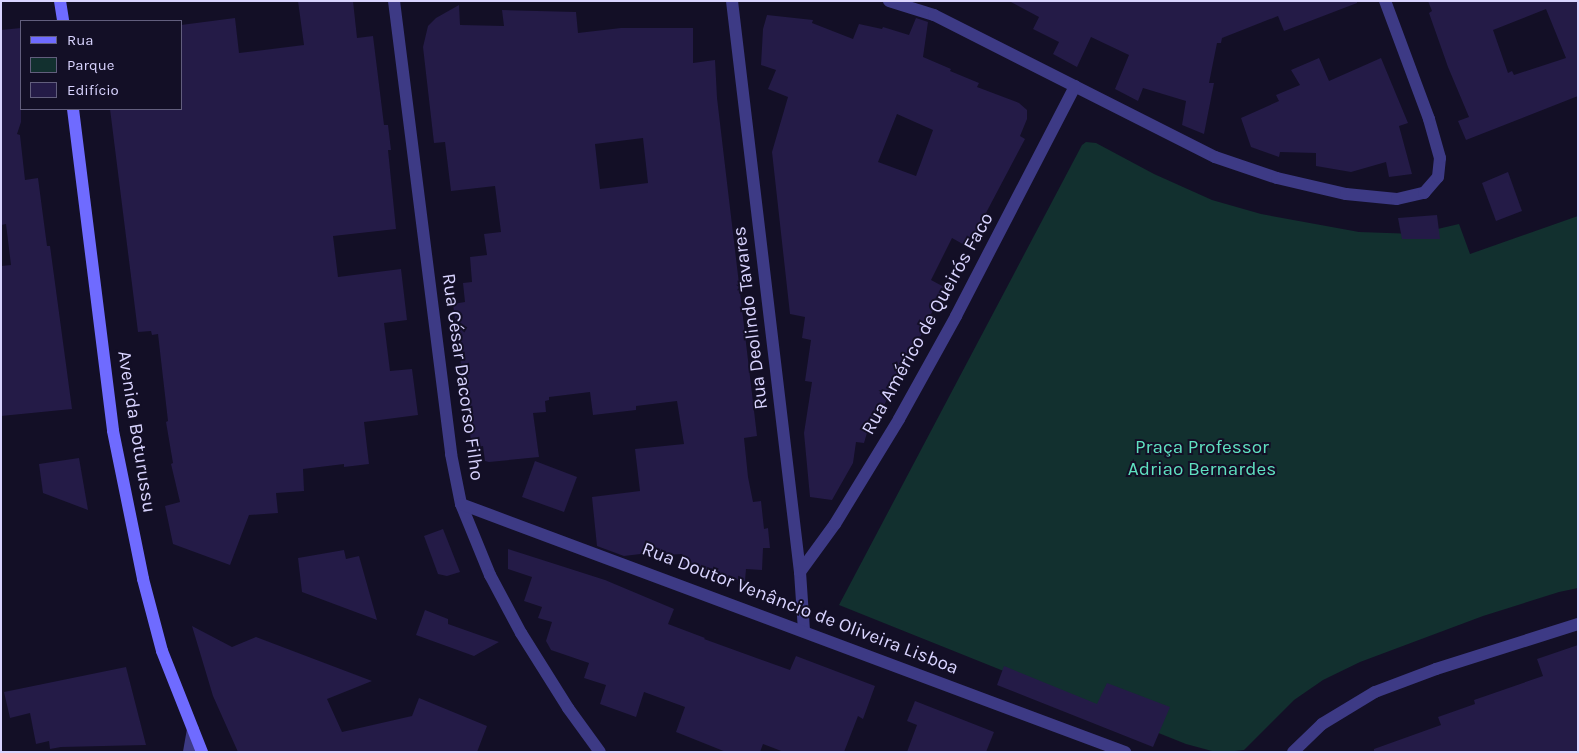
<!DOCTYPE html>
<html>
<head>
<meta charset="utf-8">
<style>
  body { margin:0 }
  #map { position:relative; width:1579px; height:753px; overflow:hidden; background:#130f26; font-family:Karla,sans-serif }
  div>[style] { position:absolute }
  [style*='--x'] { left:calc(var(--x)*1px); top:calc(var(--y)*1px); width:calc(var(--w)*1px); rotate:calc(var(--a)*1deg) }
  .green>* { inset:0; background:#12302f }
  .building>* { inset:0; background:#241b47 }
  .street>* { height:12px; margin:-6px; padding:0 6px; transform-origin:6px; border-radius:6px; background:#3d3a85 }
  .secondary>* { height:12px; margin:-6px; padding:0 6px; transform-origin:6px; border-radius:6px; background:#6f6bff }
  span { translate:-50% -50%; white-space:nowrap; text-align:center; line-height:1.15; -webkit-text-stroke:4px #130f26; paint-order:stroke }
  .street-label { font-size:19px; color:#d9d4ff }
  .park-label { font-size:19px; color:#5fe0c0 }
  .frame { position:absolute; inset:0; border:2px solid #d9d4ff; pointer-events:none }
  .legend { position:absolute; left:20px; top:20px; width:162px; height:90px; box-sizing:border-box; background:#130f26; border:1px solid #625e7d; margin:0; padding:6px 9px; list-style:none; font-size:15px; color:#d9d4ff }
  .legend li { display:flex; align-items:center; gap:10px; height:25px }
  .legend b { width:25px; border:1px solid #625e7d }
</style>
</head>
<body>
<div id="map">
  <div class="green">
    <i style="clip-path:polygon(1086px 142px,1096px 143px,1154px 174px,1212px 200px,1261px 214px,1359px 232px,1416px 234px,1459px 224px,1470px 254px,1578px 216px,1578px 588px,1559px 592px,1483px 616px,1360px 662px,1323px 680px,1294px 700px,1244px 750px,1226px 752px,1212px 751px,1186px 744px,839px 605px,1082px 145px)"></i>
  </div>
  <div class="building">
    <i style="clip-path:polygon(298px 1px,353px 1px,357px 38px,373px 36px,384px 125px,388px 125px,391px 150px,388px 150px,396px 229px,333px 236px,338px 277px,401px 269px,407px 320px,384px 323px,390px 371px,412px 369px,418px 415px,364px 422px,369px 464px,344px 467px,344px 464px,303px 469px,304px 491px,276px 493px,278px 513px,249px 515px,230px 565px,173px 544px,165px 506px,180px 502px,171px 464px,173px 463px,166px 422px,168px 421px,158px 334px,152px 335px,151px 331px,138px 332px,110px 109px,181px 109px,181px 25px,235px 18px,239px 53px,304px 45px)"></i>
    <i style="clip-path:polygon(1009px 1px,1357px 1px,1357px 3px,1284px 31px,1278px 16px,1222px 38px,1221px 43px,1217px 43px,1209px 83px,1214px 83px,1204px 134px,1182px 125px,1186px 101px,1143px 88px,1138px 101px,1115px 89px,1129px 55px,1091px 37px,1077px 67px,1053px 54px,1059px 42px,1033px 29px,1039px 17px)"></i>
    <i style="clip-path:polygon(evenodd,1428px 1px,1578px 1px,1578px 96px,1466px 140px,1458px 121px,1469px 117px,1448px 67px,1429px 13px,1432px 11px,1428px 1px,1546px 9px,1566px 58px,1514px 75px,1512px 71px,1508px 73px,1493px 30px,1546px 9px)"></i>
    <i style="clip-path:polygon(evenodd,459px 5px,460px 25px,504px 26px,502px 10px,576px 12px,578px 33px,621px 28px,693px 28px,693px 63px,715px 60px,717px 98px,757px 436px,744px 438px,748px 477px,753px 502px,761px 501px,764px 529px,768px 528px,770px 548px,763px 548px,762px 570px,746px 569px,745px 581px,698px 572px,697px 566px,683px 567px,682px 554px,666px 555px,665px 551px,624px 556px,597px 546px,592px 497px,640px 491px,635px 449px,684px 444px,677px 401px,636px 406px,636px 410px,593px 415px,590px 392px,549px 397px,549px 400px,545px 401px,546px 412px,533px 413px,539px 457px,489px 462px,485px 461px,483px 446px,472px 448px,453px 304px,465px 302px,463px 283px,472px 282px,470px 257px,487px 255px,484px 234px,501px 232px,495px 186px,451px 191px,445px 142px,434px 143px,423px 47px,428px 26px,436px 18px,459px 5px,643px 138px,648px 183px,600px 189px,595px 144px,643px 138px)"></i>
    <i style="clip-path:polygon(evenodd,767px 15px,813px 20px,812px 23px,853px 39px,859px 24px,882px 29px,883px 27px,909px 35px,916px 18px,928px 22px,923px 57px,951px 69px,950px 71px,979px 83px,977px 87px,1019px 103px,1027px 110px,1027px 119px,1020px 136px,1025px 139px,968px 247px,952px 238px,931px 280px,946px 288px,873px 426px,869px 426px,864px 443px,856px 442px,853px 463px,832px 500px,810px 497px,804px 433px,812px 382px,805px 381px,811px 340px,802px 338px,805px 317px,790px 314px,772px 152px,788px 97px,768px 89px,776px 70px,761px 65px,763px 29px,767px 15px,897px 114px,933px 130px,916px 176px,878px 162px,897px 114px)"></i>
    <i style="clip-path:polygon(21px 28px,21px 122px,17px 134px,20px 135px,25px 180px,38px 178px,47px 246px,50px 246px,72px 409px,1px 416px,1px 266px,11px 265px,6px 224px,1px 225px,1px 30px)"></i>
    <i style="clip-path:polygon(1319px 58px,1329px 81px,1381px 58px,1408px 123px,1399px 126px,1412px 174px,1389px 177px,1386px 162px,1351px 172px,1316px 166px,1316px 153px,1280px 152px,1279px 157px,1251px 147px,1241px 118px,1279px 101px,1276px 95px,1300px 85px,1291px 70px)"></i>
    <i style="clip-path:polygon(1508px 172px,1522px 211px,1496px 221px,1482px 183px)"></i>
    <i style="clip-path:polygon(1437px 215px,1440px 239px,1402px 239px,1398px 218px)"></i>
    <i style="clip-path:polygon(79px 458px,88px 510px,43px 493px,39px 464px)"></i>
    <i style="clip-path:polygon(535px 461px,577px 477px,564px 512px,522px 497px)"></i>
    <i style="clip-path:polygon(443px 529px,460px 572px,447px 576px,438px 574px,424px 536px)"></i>
    <i style="clip-path:polygon(508px 549px,605px 580px,674px 609px,668px 624px,705px 638px,704px 639px,790px 670px,796px 656px,875px 686px,863px 719px,858px 716px,844px 752px,784px 752px,763px 744px,760px 752px,726px 752px,676px 732px,685px 707px,644px 692px,636px 717px,600px 704px,606px 685px,584px 678px,589px 663px,551px 650px,546px 641px,552px 622px,538px 618px,542px 607px,524px 601px,532px 577px,508px 569px)"></i>
    <i style="clip-path:polygon(344px 550px,346px 559px,359px 556px,377px 620px,302px 592px,298px 558px)"></i>
    <i style="clip-path:polygon(425px 610px,448px 619px,448px 624px,499px 642px,474px 656px,416px 635px)"></i>
    <i style="clip-path:polygon(192px 626px,232px 647px,256px 637px,372px 681px,327px 699px,342px 732px,412px 716px,419px 698px,487px 726px,477px 752px,238px 752px,213px 696px)"></i>
    <i style="clip-path:polygon(1578px 645px,1578px 752px,1374px 752px,1374px 749px,1441px 725px,1438px 717px,1475px 704px,1474px 700px,1543px 676px,1537px 659px)"></i>
    <i style="clip-path:polygon(1004px 666px,1097px 704px,1107px 683px,1170px 707px,1153px 747px,997px 685px)"></i>
    <i style="clip-path:polygon(126px 667px,146px 745px,61px 747px,50px 749px,49px 741px,36px 744px,30px 713px,10px 718px,4px 692px)"></i>
    <i style="clip-path:polygon(915px 701px,994px 732px,986px 752px,907px 752px,917px 725px,907px 721px)"></i>
  </div>
  <div class="street">
    <i style="--x:394;--y:1;--w:457;--a:82.8"></i>
    <i style="--x:451;--y:454;--w:51;--a:78.7"></i>
    <i style="--x:461;--y:504;--w:77;--a:67.8"></i>
    <i style="--x:490;--y:575;--w:66;--a:61.9"></i>
    <i style="--x:521;--y:633;--w:89;--a:57.9"></i>
    <i style="--x:568;--y:708;--w:54;--a:54"></i>
    <i style="--x:732;--y:1;--w:575;--a:83.21"></i>
    <i style="--x:800;--y:572;--w:58;--a:86.1"></i>
    <i style="--x:889;--y:1;--w:47;--a:17.3"></i>
    <i style="--x:934;--y:15;--w:315;--a:26.8"></i>
    <i style="--x:1215;--y:157;--w:65;--a:18.7"></i>
    <i style="--x:1277;--y:178;--w:71;--a:13.1"></i>
    <i style="--x:1346;--y:194;--w:51;--a:5.6"></i>
    <i style="--x:1397;--y:199;--w:28;--a:-13"></i>
    <i style="--x:1424;--y:193;--w:21;--a:-49"></i>
    <i style="--x:1438;--y:177;--w:19;--a:-84"></i>
    <i style="--x:1440;--y:158;--w:41;--a:-105.8"></i>
    <i style="--x:1429;--y:119;--w:126;--a:-110.4"></i>
    <i style="--x:461;--y:504;--w:709;--a:20.48"></i>
    <i style="--x:800;--y:572;--w:59;--a:-53.9"></i>
    <i style="--x:835;--y:524;--w:123;--a:-58.6"></i>
    <i style="--x:899;--y:419;--w:118;--a:-61"></i>
    <i style="--x:956;--y:316;--w:259;--a:-62.6"></i>
    <i style="--x:189;--y:752;--w:23;--a:-80"></i>
    <i style="--x:1293;--y:752;--w:40;--a:-44"></i>
    <i style="--x:1322;--y:724;--w:62;--a:-31.1"></i>
    <i style="--x:1375;--y:692;--w:65;--a:-20.7"></i>
    <i style="--x:1436;--y:669;--w:149;--a:-17.6"></i>
  </div>
  <div class="secondary">
    <i style="--x:60;--y:1;--w:20;--a:81"></i>
    <i style="--x:73;--y:109;--w:324;--a:82.9"></i>
    <i style="--x:113;--y:431;--w:151;--a:78.5"></i>
    <i style="--x:143;--y:579;--w:74;--a:75.2"></i>
    <i style="--x:162;--y:651;--w:109;--a:68.4"></i>
  </div>
  <div class="street-label">
    <span style="left:751px;top:318px;rotate:-97deg">Rua Deolindo Tavares</span>
    <span style="left:928px;top:324px;rotate:-61deg">Rua Américo de Queirós Faco</span>
    <span style="left:462px;top:377px;rotate:82deg">Rua César Dacorso Filho</span>
    <span style="left:136px;top:432px;rotate:81deg">Avenida Boturussu</span>
    <span style="left:800px;top:609px;rotate:21deg">Rua Doutor Venâncio de Oliveira Lisboa</span>
  </div>
  <div class="park-label">
    <span style="left:1202px;top:459px">Praça Professor<br>Adriao Bernardes</span>
  </div>
  <div class="frame"></div>
  <ul class="legend">
  <li><b style="height:6px;background:#6f6bff"></b>Rua</li>
  <li><b style="height:14px;background:#12302f"></b>Parque</li>
  <li><b style="height:14px;background:#241b47"></b>Edifício</li>
  </ul>
</div>
</body>
</html>
